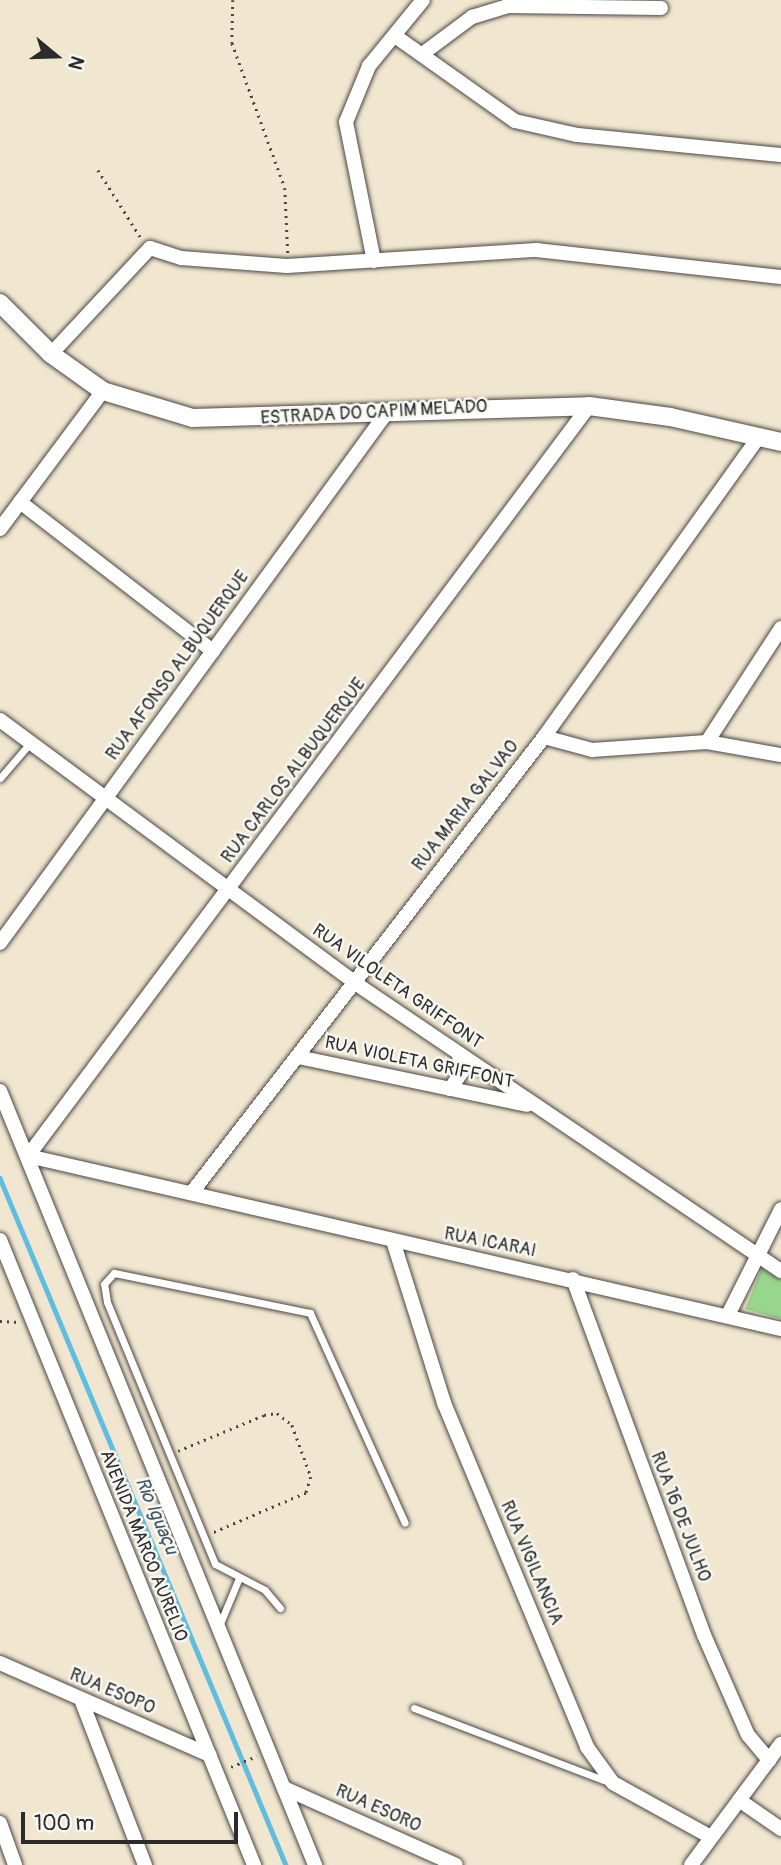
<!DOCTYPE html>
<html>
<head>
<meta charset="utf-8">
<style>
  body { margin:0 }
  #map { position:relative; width:781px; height:1865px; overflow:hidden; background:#f1e6cf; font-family:Pangolin,sans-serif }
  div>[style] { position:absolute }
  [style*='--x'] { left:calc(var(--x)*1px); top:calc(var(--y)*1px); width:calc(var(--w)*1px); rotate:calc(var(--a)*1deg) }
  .green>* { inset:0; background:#98d68b }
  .stream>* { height:4.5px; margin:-2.25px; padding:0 2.25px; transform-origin:2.25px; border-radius:2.25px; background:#60bddf }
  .path>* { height:2.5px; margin-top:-1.25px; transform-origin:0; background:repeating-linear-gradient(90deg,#494744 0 2px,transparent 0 7px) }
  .roads { filter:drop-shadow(0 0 2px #494744) drop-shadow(0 0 2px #494744) }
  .service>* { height:7px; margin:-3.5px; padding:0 3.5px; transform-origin:3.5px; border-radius:3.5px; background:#fff }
  .minor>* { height:14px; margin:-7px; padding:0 7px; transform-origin:7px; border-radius:7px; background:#fff }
  .tertiary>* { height:18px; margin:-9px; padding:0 9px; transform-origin:9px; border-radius:9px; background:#fff }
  span { translate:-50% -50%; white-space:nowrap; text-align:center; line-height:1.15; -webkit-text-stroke:5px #f6f6f2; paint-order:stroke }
  .street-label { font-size:18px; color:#2b2b2b }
  .water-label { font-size:19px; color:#3b5761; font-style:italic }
  .north { position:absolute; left:21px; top:21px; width:70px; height:70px; -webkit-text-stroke:5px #f6f6f2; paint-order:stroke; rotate:109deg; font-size:19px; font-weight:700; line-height:28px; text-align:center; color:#2b2b2b }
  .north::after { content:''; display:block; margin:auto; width:24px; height:32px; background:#2b2b2b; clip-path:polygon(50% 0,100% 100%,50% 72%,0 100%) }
  .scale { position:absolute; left:21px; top:1812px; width:217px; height:32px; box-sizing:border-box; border:4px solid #2b2b2b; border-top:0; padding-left:9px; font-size:21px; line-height:24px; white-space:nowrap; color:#2b2b2b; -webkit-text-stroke:5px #f6f6f2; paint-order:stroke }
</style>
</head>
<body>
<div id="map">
  <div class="green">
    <i style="clip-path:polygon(762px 1268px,781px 1280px,781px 1319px,745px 1309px)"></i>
  </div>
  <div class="stream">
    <i style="--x:0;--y:1178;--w:744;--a:67.4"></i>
  </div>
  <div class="path">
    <i style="--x:233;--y:0;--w:43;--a:91.3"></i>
    <i style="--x:232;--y:43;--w:154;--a:69.9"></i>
    <i style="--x:285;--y:188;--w:65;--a:87.4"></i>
    <i style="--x:98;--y:170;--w:80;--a:57.7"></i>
    <i style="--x:0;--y:1321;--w:19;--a:3"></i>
    <i style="--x:178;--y:1451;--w:93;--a:-22.7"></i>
    <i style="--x:264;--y:1415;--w:13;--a:-9"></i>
    <i style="--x:277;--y:1413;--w:19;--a:39"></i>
    <i style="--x:292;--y:1425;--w:55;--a:69.9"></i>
    <i style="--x:311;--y:1477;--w:17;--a:107"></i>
    <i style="--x:306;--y:1493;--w:102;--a:156.9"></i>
    <i style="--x:231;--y:1767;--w:28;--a:-23"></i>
  </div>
  <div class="roads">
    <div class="service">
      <i style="--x:0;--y:778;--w:46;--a:-49.4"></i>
      <i style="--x:280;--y:1608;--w:23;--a:-130"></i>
      <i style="--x:265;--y:1590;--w:56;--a:-152.5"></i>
      <i style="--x:215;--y:1564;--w:283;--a:-112.4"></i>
      <i style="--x:107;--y:1302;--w:18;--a:-99"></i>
      <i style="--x:104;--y:1284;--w:15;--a:-48"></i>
      <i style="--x:114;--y:1273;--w:200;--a:11.5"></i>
      <i style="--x:310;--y:1313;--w:230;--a:65.7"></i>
      <i style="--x:219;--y:1626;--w:52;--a:-67.4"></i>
      <i style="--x:414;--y:1708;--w:209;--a:20.8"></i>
    </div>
    <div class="minor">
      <i style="--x:395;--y:36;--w:147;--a:35.3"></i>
      <i style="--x:515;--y:121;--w:64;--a:12.7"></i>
      <i style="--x:577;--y:135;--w:205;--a:5.6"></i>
      <i style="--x:425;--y:52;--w:59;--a:-36.7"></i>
      <i style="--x:472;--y:17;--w:37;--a:-17"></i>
      <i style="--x:507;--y:6;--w:154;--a:0.7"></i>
      <i style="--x:374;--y:261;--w:142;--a:-101.4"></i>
      <i style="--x:346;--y:122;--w:61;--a:-67.7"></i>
      <i style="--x:369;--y:66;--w:85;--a:-50.7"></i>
      <i style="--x:51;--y:354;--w:145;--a:-47"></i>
      <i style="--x:150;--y:248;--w:33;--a:18"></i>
      <i style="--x:181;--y:258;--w:106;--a:4.3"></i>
      <i style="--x:287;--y:266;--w:250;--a:-3.7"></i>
      <i style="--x:536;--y:250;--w:246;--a:6.3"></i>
      <i style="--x:589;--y:406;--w:937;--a:126.8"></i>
      <i style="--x:28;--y:1156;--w:773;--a:12.94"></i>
      <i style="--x:20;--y:502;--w:244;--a:37.7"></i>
      <i style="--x:0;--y:529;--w:172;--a:-53.3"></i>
      <i style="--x:0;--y:720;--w:442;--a:36.5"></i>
      <i style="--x:355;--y:983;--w:514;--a:34.06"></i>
      <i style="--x:544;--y:737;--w:50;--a:15.2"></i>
      <i style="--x:592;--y:750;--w:115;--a:-4"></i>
      <i style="--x:707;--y:742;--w:75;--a:10"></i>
      <i style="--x:707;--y:742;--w:136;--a:-57"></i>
      <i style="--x:0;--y:943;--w:657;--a:-53.91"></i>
      <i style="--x:298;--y:1057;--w:234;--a:11.8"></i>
      <i style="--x:450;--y:1089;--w:21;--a:-55"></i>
      <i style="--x:462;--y:1072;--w:17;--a:-100"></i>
      <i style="--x:0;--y:1091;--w:836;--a:67.85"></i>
      <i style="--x:193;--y:1191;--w:574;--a:-52.29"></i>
      <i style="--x:544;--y:737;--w:369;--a:-54.4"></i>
      <i style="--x:0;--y:1240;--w:675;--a:67.88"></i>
      <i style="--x:394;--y:1244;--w:167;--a:72.5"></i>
      <i style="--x:444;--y:1403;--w:373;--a:67.4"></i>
      <i style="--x:587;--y:1747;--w:44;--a:54.2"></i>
      <i style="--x:613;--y:1783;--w:112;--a:28.9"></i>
      <i style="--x:573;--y:1279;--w:379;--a:69.8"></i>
      <i style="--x:704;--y:1635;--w:109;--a:66.3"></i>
      <i style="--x:748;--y:1735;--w:33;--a:50"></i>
      <i style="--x:729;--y:1313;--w:116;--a:-63.4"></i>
      <i style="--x:0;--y:1663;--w:229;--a:23.7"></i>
      <i style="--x:82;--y:1702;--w:175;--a:68.9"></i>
      <i style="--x:284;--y:1788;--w:188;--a:24.1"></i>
      <i style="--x:739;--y:1800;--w:51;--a:34.6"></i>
      <i style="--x:0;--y:1823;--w:45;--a:70.3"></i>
      <i style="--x:691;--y:1865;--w:151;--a:-53.4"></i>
    </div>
    <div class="tertiary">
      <i style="--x:0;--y:303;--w:72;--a:45"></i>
      <i style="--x:51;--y:354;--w:64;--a:35.4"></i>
      <i style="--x:103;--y:391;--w:94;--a:16.7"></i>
      <i style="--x:193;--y:418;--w:396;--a:-1.7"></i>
      <i style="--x:589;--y:406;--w:82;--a:7.7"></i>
      <i style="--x:670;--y:417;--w:114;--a:12.7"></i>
    </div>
  </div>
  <div class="street-label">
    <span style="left:374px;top:413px;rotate:-3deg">ESTRADA DO CAPIM MELADO</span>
    <span style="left:178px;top:666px;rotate:-54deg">RUA AFONSO ALBUQUERQUE</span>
    <span style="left:294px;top:771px;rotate:-53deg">RUA CARLOS ALBUQUERQUE</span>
    <span style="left:466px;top:806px;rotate:-52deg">RUA MARIA GALVAO</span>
    <span style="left:397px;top:987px;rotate:35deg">RUA VILOLETA GRIFFONT</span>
    <span style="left:419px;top:1063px;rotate:12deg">RUA VIOLETA GRIFFONT</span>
    <span style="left:490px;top:1243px;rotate:11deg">RUA ICARAI</span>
    <span style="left:680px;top:1517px;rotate:69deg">RUA 16 DE JULHO</span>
    <span style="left:143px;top:1546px;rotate:68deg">AVENIDA MARCO AURELIO</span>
    <span style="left:531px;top:1563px;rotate:67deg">RUA VIGILANCIA</span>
    <span style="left:112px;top:1692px;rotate:23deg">RUA ESOPO</span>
    <span style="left:378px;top:1809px;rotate:24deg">RUA ESORO</span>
  </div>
  <div class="water-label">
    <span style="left:156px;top:1516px;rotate:67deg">Rio Iguaçu</span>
  </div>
  <div class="north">N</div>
  <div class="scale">100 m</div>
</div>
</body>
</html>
